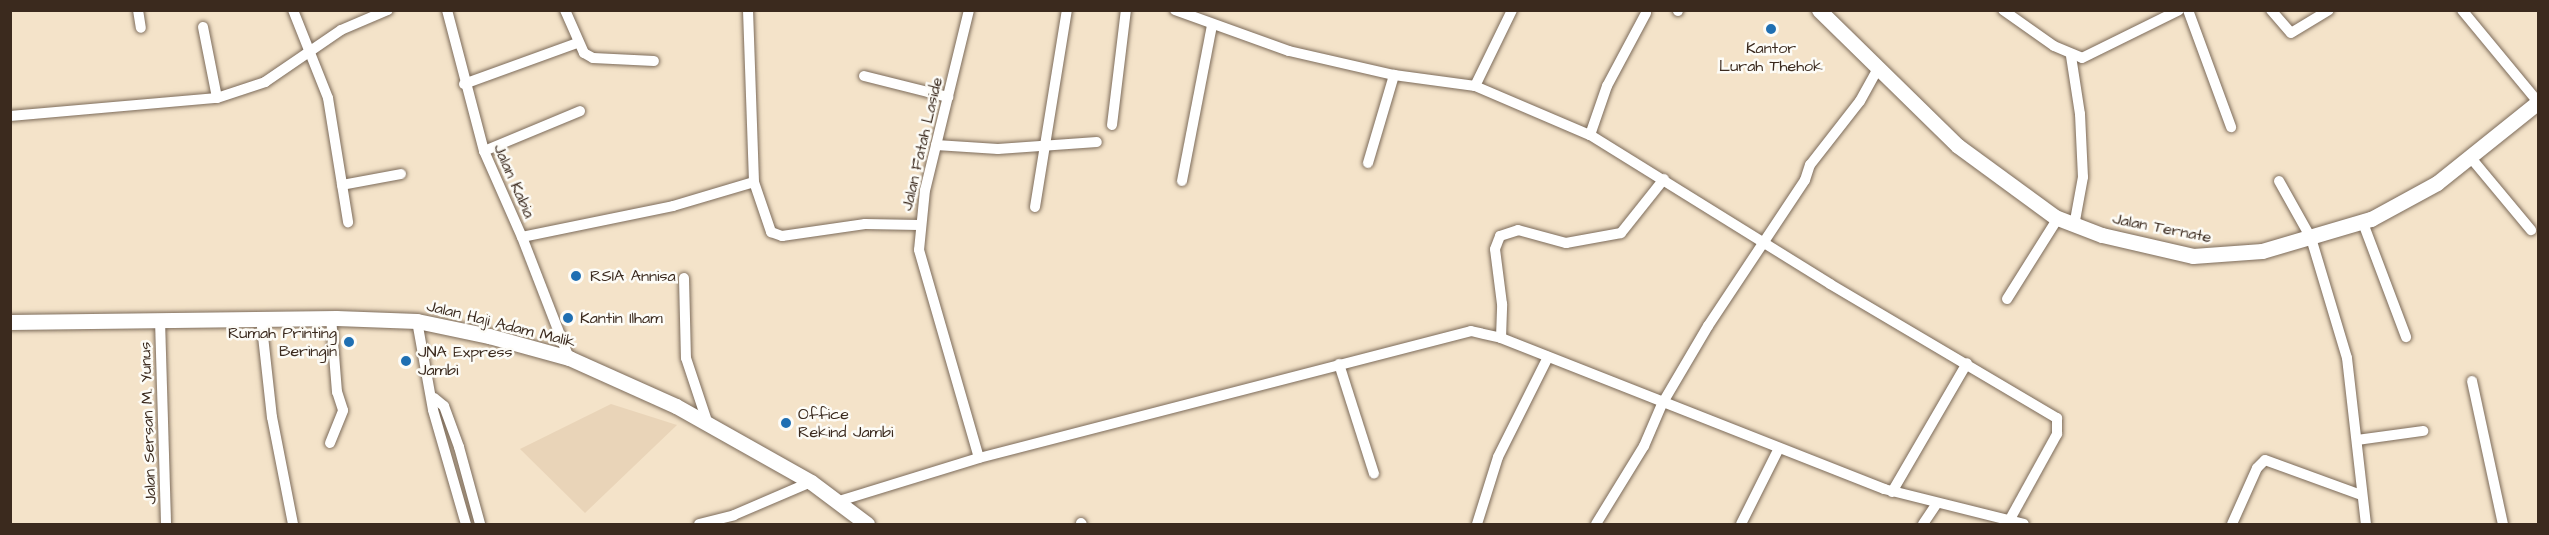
<!DOCTYPE html>
<html>
<head>
<meta charset="utf-8">
<style>
  body { margin:0 }
  #map { position:relative; width:2549px; height:535px; overflow:hidden; background:#f4e3c9; font-family:"Architects Daughter",sans-serif }
  div>[style] { position:absolute }
  [style*='--x'] { left:calc(var(--x)*1px); top:calc(var(--y)*1px); width:calc(var(--w)*1px); rotate:calc(var(--a)*1deg) }
  .built>* { inset:0; background:#e9d4b8 }
  .roads { filter:drop-shadow(0 0 2px #7c6b5a) drop-shadow(0 0 2px #7c6b5a) }
  .street>* { height:10px; margin:-5px; padding:0 5px; transform-origin:5px; border-radius:5px; background:#fff }
  .secondary>* { height:15px; margin:-7.5px; padding:0 7.5px; transform-origin:7.5px; border-radius:7.5px; background:#fff }
  .dots>* { width:16px; height:16px; translate:-50% -50%; box-sizing:border-box; border:3px solid #fdfcf7; border-radius:50% }
  span { translate:-50% -50%; white-space:nowrap; text-align:center; line-height:1.15; -webkit-text-stroke:5px #fdfcf7; paint-order:stroke }
  .poi-label { font-size:16px; color:#3b2a1e }
  .left { translate:0 -50%; text-align:left }
  .right { translate:-100% -50%; text-align:right }
  .street-label { font-size:16px; color:#3b2a1e }
  .frame { position:absolute; inset:0; border:12px solid #3b2a1e; pointer-events:none }
</style>
</head>
<body>
<div id="map">
  <div class="built">
    <i style="clip-path:polygon(611px 404px,677px 425px,585px 513px,520px 449px)"></i>
  </div>
  <div class="roads">
    <div class="street">
      <i style="--x:138;--y:10;--w:18;--a:81"></i>
      <i style="--x:293;--y:10;--w:95;--a:68.3"></i>
      <i style="--x:328;--y:98;--w:126;--a:80.8"></i>
      <i style="--x:447;--y:10;--w:146;--a:75.3"></i>
      <i style="--x:484;--y:151;--w:94;--a:66.2"></i>
      <i style="--x:522;--y:237;--w:130;--a:68.8"></i>
      <i style="--x:565;--y:10;--w:47;--a:66.2"></i>
      <i style="--x:584;--y:53;--w:10;--a:29"></i>
      <i style="--x:593;--y:58;--w:61;--a:2.8"></i>
      <i style="--x:748;--y:10;--w:172;--a:88"></i>
      <i style="--x:754;--y:182;--w:53;--a:71.2"></i>
      <i style="--x:771;--y:232;--w:12;--a:20"></i>
      <i style="--x:782;--y:236;--w:84;--a:-8.2"></i>
      <i style="--x:865;--y:224;--w:54;--a:1.1"></i>
      <i style="--x:969;--y:10;--w:185;--a:103.7"></i>
      <i style="--x:925;--y:190;--w:60;--a:95.7"></i>
      <i style="--x:919;--y:250;--w:216;--a:73.9"></i>
      <i style="--x:1175;--y:10;--w:121;--a:19.8"></i>
      <i style="--x:1289;--y:51;--w:108;--a:12.9"></i>
      <i style="--x:1394;--y:75;--w:82;--a:7.7"></i>
      <i style="--x:1475;--y:86;--w:125;--a:23.1"></i>
      <i style="--x:1590;--y:135;--w:282;--a:31.8"></i>
      <i style="--x:1830;--y:284;--w:264;--a:30.6"></i>
      <i style="--x:2057;--y:418;--w:16;--a:90"></i>
      <i style="--x:2057;--y:434;--w:97;--a:118.9"></i>
      <i style="--x:2003;--y:10;--w:62;--a:35.2"></i>
      <i style="--x:2054;--y:46;--w:30;--a:23"></i>
      <i style="--x:2082;--y:58;--w:108;--a:-26.3"></i>
      <i style="--x:2188;--y:10;--w:125;--a:69.8"></i>
      <i style="--x:2271;--y:10;--w:30;--a:49"></i>
      <i style="--x:2291;--y:33;--w:44;--a:-31.2"></i>
      <i style="--x:2462;--y:10;--w:119;--a:50.4"></i>
      <i style="--x:1678;--y:11;--w:1;--a:-90"></i>
      <i style="--x:203;--y:27;--w:72;--a:78.8"></i>
      <i style="--x:2071;--y:56;--w:59;--a:81.2"></i>
      <i style="--x:2080;--y:114;--w:63;--a:87.3"></i>
      <i style="--x:2083;--y:177;--w:50;--a:100.4"></i>
      <i style="--x:864;--y:76;--w:87;--a:14"></i>
      <i style="--x:464;--y:84;--w:120;--a:-19.9"></i>
      <i style="--x:1475;--y:86;--w:85;--a:-64"></i>
      <i style="--x:10;--y:116;--w:208;--a:-5"></i>
      <i style="--x:217;--y:98;--w:51;--a:-18.4"></i>
      <i style="--x:265;--y:82;--w:92;--a:-34.4"></i>
      <i style="--x:341;--y:30;--w:51;--a:-23.1"></i>
      <i style="--x:1112;--y:125;--w:116;--a:-83.1"></i>
      <i style="--x:1590;--y:135;--w:52;--a:-70.9"></i>
      <i style="--x:1607;--y:86;--w:83;--a:-61.9"></i>
      <i style="--x:936;--y:145;--w:62;--a:3.7"></i>
      <i style="--x:998;--y:149;--w:99;--a:-4"></i>
      <i style="--x:484;--y:151;--w:104;--a:-22.6"></i>
      <i style="--x:2471;--y:158;--w:94;--a:50.2"></i>
      <i style="--x:1368;--y:163;--w:92;--a:-73.5"></i>
      <i style="--x:1182;--y:181;--w:159;--a:-79.1"></i>
      <i style="--x:2279;--y:181;--w:65;--a:60.7"></i>
      <i style="--x:2311;--y:238;--w:125;--a:73.3"></i>
      <i style="--x:2347;--y:358;--w:167;--a:83.5"></i>
      <i style="--x:342;--y:185;--w:60;--a:-10.6"></i>
      <i style="--x:1035;--y:207;--w:200;--a:-80.8"></i>
      <i style="--x:2363;--y:223;--w:122;--a:69.3"></i>
      <i style="--x:522;--y:237;--w:154;--a:-11.6"></i>
      <i style="--x:673;--y:206;--w:84;--a:-16.5"></i>
      <i style="--x:684;--y:278;--w:80;--a:88.6"></i>
      <i style="--x:686;--y:358;--w:66;--a:71.6"></i>
      <i style="--x:2007;--y:299;--w:96;--a:-57.8"></i>
      <i style="--x:261;--y:318;--w:100;--a:83.7"></i>
      <i style="--x:272;--y:417;--w:109;--a:78.9"></i>
      <i style="--x:160;--y:320;--w:204;--a:88.3"></i>
      <i style="--x:417;--y:321;--w:90;--a:79.8"></i>
      <i style="--x:433;--y:410;--w:119;--a:73.9"></i>
      <i style="--x:1501;--y:338;--w:34;--a:-88"></i>
      <i style="--x:1502;--y:304;--w:55;--a:-97.3"></i>
      <i style="--x:1495;--y:249;--w:14;--a:-69"></i>
      <i style="--x:1500;--y:236;--w:19;--a:-18"></i>
      <i style="--x:1518;--y:230;--w:50;--a:15.2"></i>
      <i style="--x:1566;--y:243;--w:56;--a:-10.3"></i>
      <i style="--x:1621;--y:233;--w:69;--a:-51.5"></i>
      <i style="--x:1339;--y:364;--w:115;--a:72.3"></i>
      <i style="--x:2472;--y:381;--w:146;--a:77.8"></i>
      <i style="--x:434;--y:398;--w:13;--a:39"></i>
      <i style="--x:444;--y:406;--w:44;--a:69.9"></i>
      <i style="--x:459;--y:447;--w:80;--a:74.7"></i>
      <i style="--x:2357;--y:440;--w:67;--a:-7.8"></i>
      <i style="--x:330;--y:443;--w:35;--a:-68"></i>
      <i style="--x:343;--y:410;--w:19;--a:-108"></i>
      <i style="--x:337;--y:392;--w:74;--a:-94.6"></i>
      <i style="--x:1892;--y:492;--w:149;--a:-59.8"></i>
      <i style="--x:839;--y:501;--w:146;--a:-17.1"></i>
      <i style="--x:979;--y:458;--w:508;--a:-14.47"></i>
      <i style="--x:1471;--y:331;--w:31;--a:13"></i>
      <i style="--x:1501;--y:338;--w:412;--a:21.5"></i>
      <i style="--x:1884;--y:489;--w:144;--a:14"></i>
      <i style="--x:1081;--y:523;--w:1;--a:45"></i>
      <i style="--x:699;--y:524;--w:36;--a:-14"></i>
      <i style="--x:734;--y:515;--w:84;--a:-23.2"></i>
      <i style="--x:1477;--y:524;--w:70;--a:-72.6"></i>
      <i style="--x:1498;--y:457;--w:112;--a:-63.4"></i>
      <i style="--x:1596;--y:524;--w:92;--a:-58.4"></i>
      <i style="--x:1644;--y:446;--w:46;--a:-66.8"></i>
      <i style="--x:1662;--y:404;--w:91;--a:-59.5"></i>
      <i style="--x:1708;--y:326;--w:175;--a:-56.4"></i>
      <i style="--x:1805;--y:180;--w:16;--a:-72"></i>
      <i style="--x:1810;--y:165;--w:81;--a:-52"></i>
      <i style="--x:1860;--y:101;--w:39;--a:-61"></i>
      <i style="--x:1741;--y:524;--w:85;--a:-63.4"></i>
      <i style="--x:1923;--y:524;--w:25;--a:-56"></i>
      <i style="--x:2232;--y:524;--w:61;--a:-65.9"></i>
      <i style="--x:2257;--y:468;--w:11;--a:-45"></i>
      <i style="--x:2265;--y:460;--w:102;--a:20"></i>
    </div>
    <div class="secondary">
      <i style="--x:1819;--y:10;--w:194;--a:44.4"></i>
      <i style="--x:1958;--y:146;--w:120;--a:36.2"></i>
      <i style="--x:2055;--y:217;--w:50;--a:21"></i>
      <i style="--x:2102;--y:235;--w:93;--a:13"></i>
      <i style="--x:2193;--y:256;--w:69;--a:-4.1"></i>
      <i style="--x:2262;--y:251;--w:114;--a:-16.4"></i>
      <i style="--x:2371;--y:219;--w:75;--a:-28.6"></i>
      <i style="--x:2437;--y:183;--w:129;--a:-38.7"></i>
      <i style="--x:10;--y:322;--w:326;--a:-0.7"></i>
      <i style="--x:336;--y:318;--w:81;--a:2.1"></i>
      <i style="--x:417;--y:321;--w:74;--a:11.8"></i>
      <i style="--x:489;--y:336;--w:83;--a:15.4"></i>
      <i style="--x:569;--y:358;--w:117;--a:24.2"></i>
      <i style="--x:676;--y:406;--w:155;--a:29.4"></i>
      <i style="--x:811;--y:482;--w:70;--a:36.9"></i>
    </div>
  </div>
  <div class="dots">
    <i style="left:1771px;top:29px;background:#1f6fb2"></i>
    <i style="left:576px;top:276px;background:#1f6fb2"></i>
    <i style="left:568px;top:318px;background:#1f6fb2"></i>
    <i style="left:349px;top:342px;background:#1f6fb2"></i>
    <i style="left:406px;top:361px;background:#1f6fb2"></i>
    <i style="left:786px;top:423px;background:#1f6fb2"></i>
  </div>
  <div class="poi-label">
    <span style="left:1771px;top:57px">Kantor<br>Lurah Thehok</span>
    <span class="left" style="left:590px;top:276px">RSIA Annisa</span>
    <span class="left" style="left:580px;top:318px">Kantin Ilham</span>
    <span class="right" style="left:337px;top:342px">Rumah Printing<br>Beringin</span>
    <span class="left" style="left:418px;top:361px">JNA Express<br>Jambi</span>
    <span class="left" style="left:798px;top:423px">Office<br>Rekind Jambi</span>
  </div>
  <div class="street-label">
    <span style="left:922px;top:144px;rotate:-77deg">Jalan Fatah Laside</span>
    <span style="left:514px;top:181px;rotate:66deg">Jalan Kabia</span>
    <span style="left:2162px;top:228px;rotate:11deg">Jalan Ternate</span>
    <span style="left:501px;top:324px;rotate:14deg">Jalan Haji Adam Malik</span>
    <span style="left:148px;top:423px;rotate:-92deg">Jalan Sersan M. Yunus</span>
  </div>
  <div class="frame"></div>
</div>
</body>
</html>
